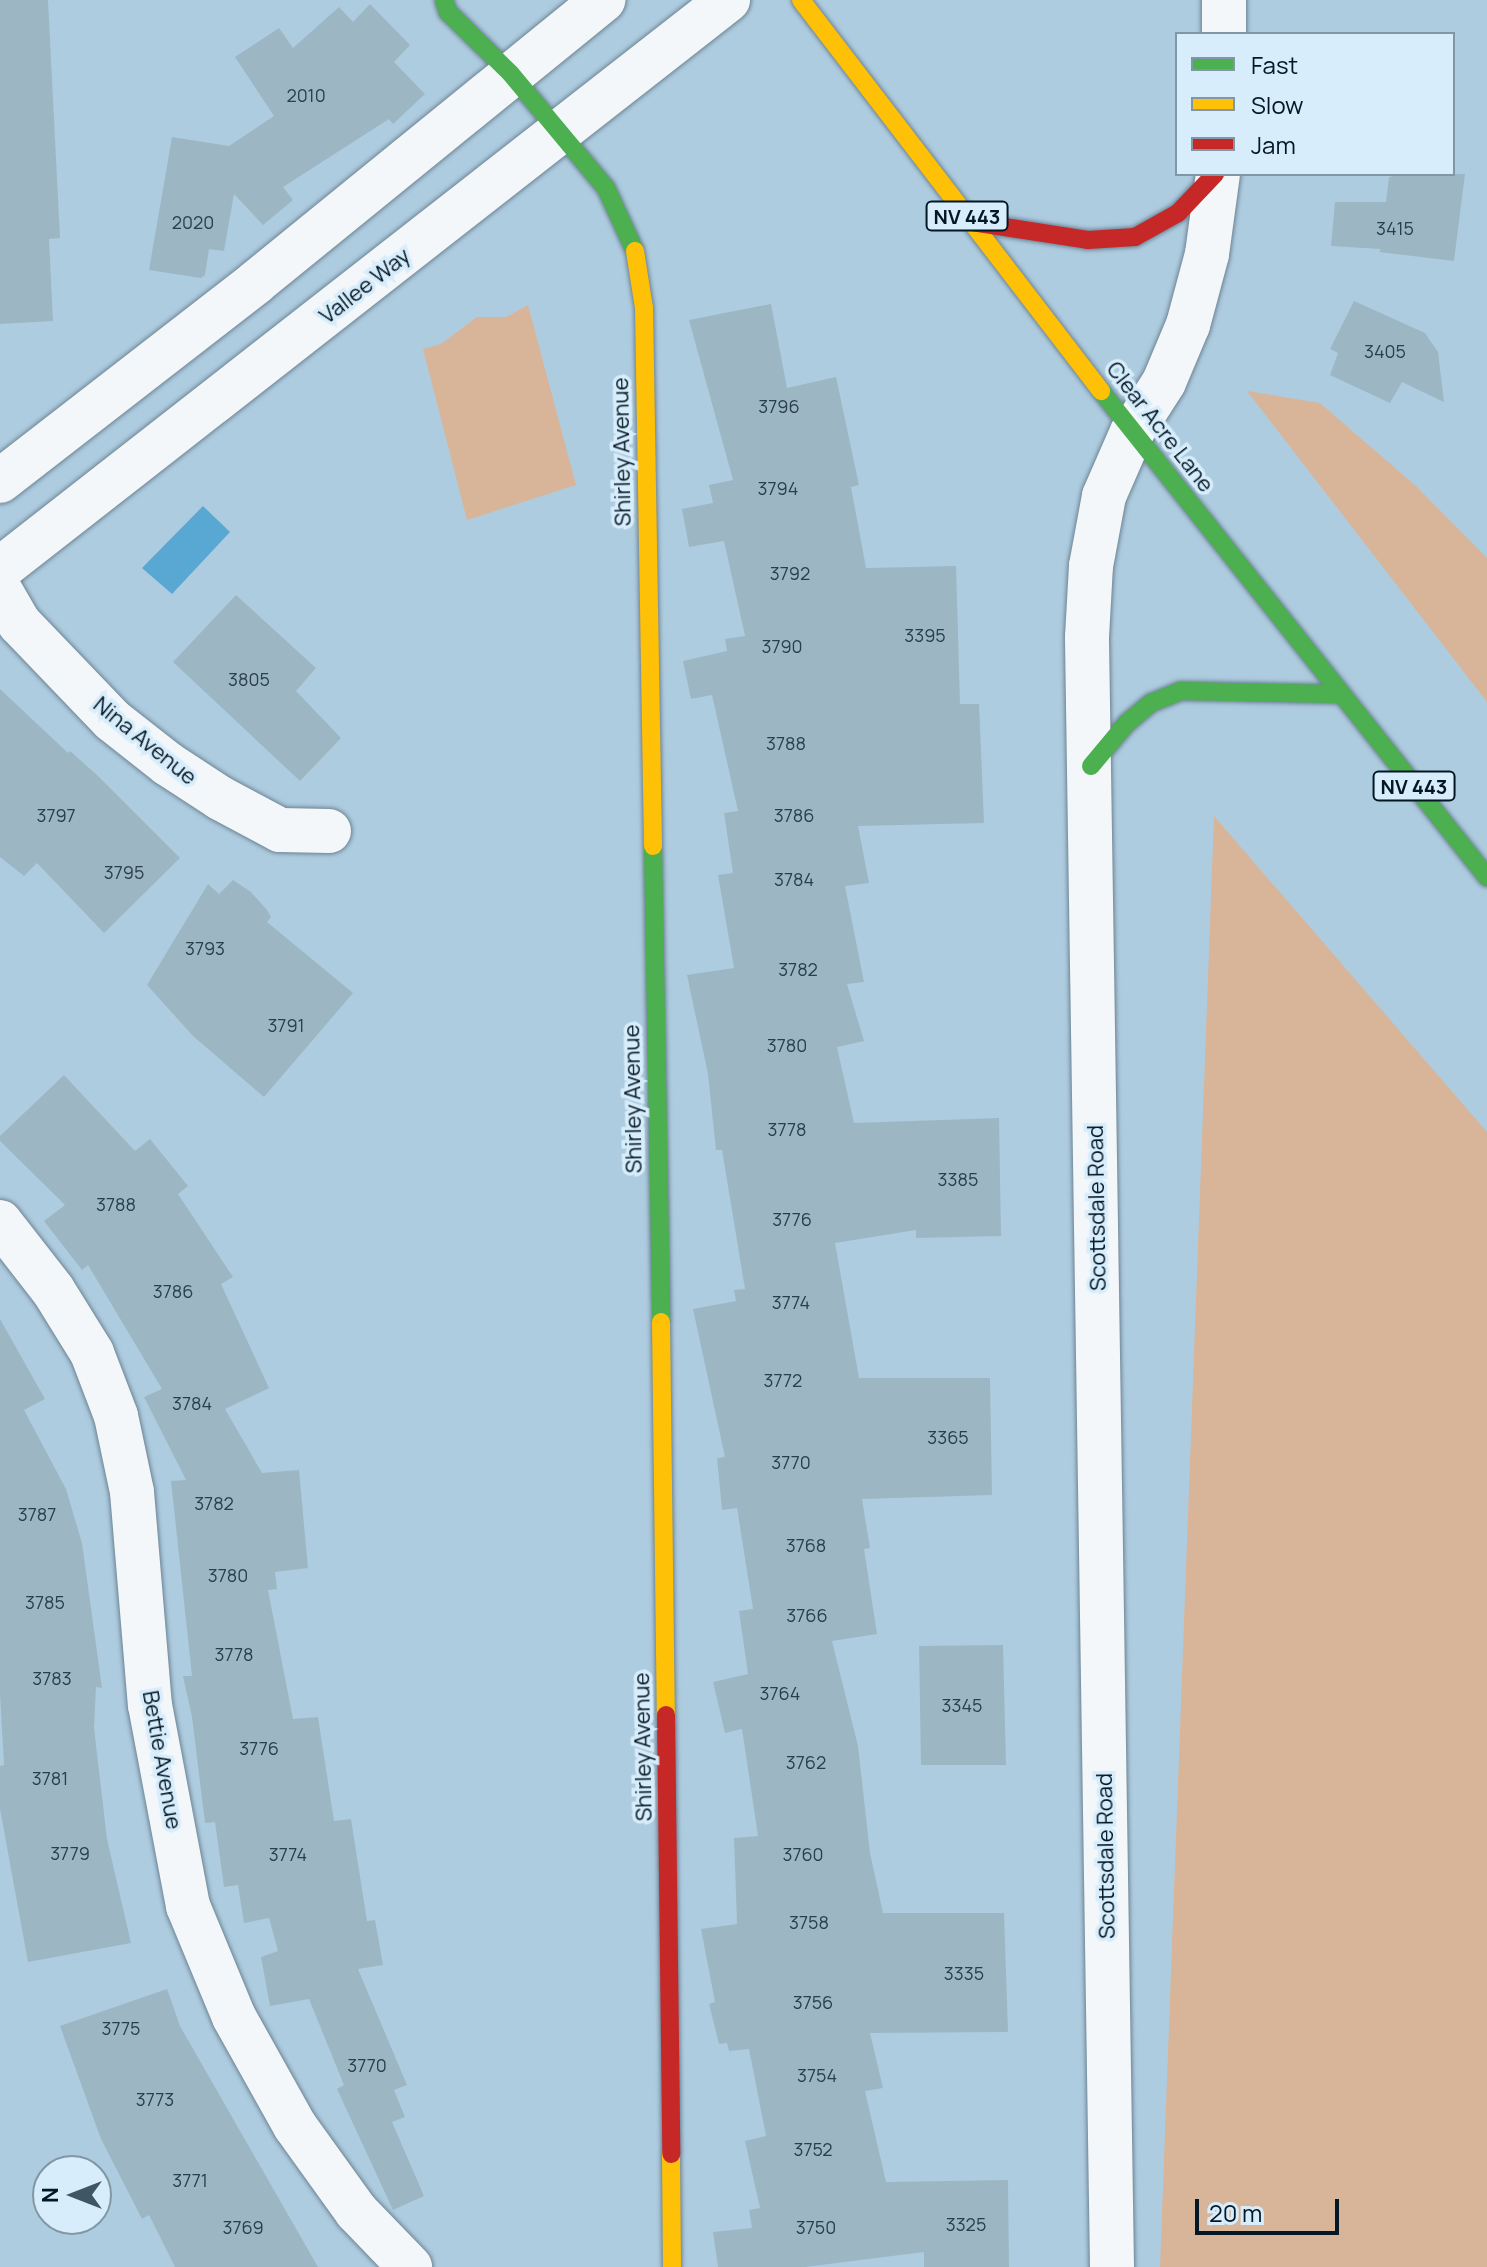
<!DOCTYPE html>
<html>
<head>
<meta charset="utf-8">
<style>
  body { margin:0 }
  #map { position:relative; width:1487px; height:2267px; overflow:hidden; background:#aecce0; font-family:Manrope,sans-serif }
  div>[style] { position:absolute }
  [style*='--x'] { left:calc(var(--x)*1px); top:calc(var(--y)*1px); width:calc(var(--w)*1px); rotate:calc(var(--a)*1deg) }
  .green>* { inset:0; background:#d8b598 }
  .water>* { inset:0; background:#59a7d3 }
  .building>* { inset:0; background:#9cb7c3 }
  .roads { filter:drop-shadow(0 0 2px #6d8493) drop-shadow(0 0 2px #6d8493) }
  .street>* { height:44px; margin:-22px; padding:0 22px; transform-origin:22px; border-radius:22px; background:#f3f7fa }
  .fast>* { height:18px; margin:-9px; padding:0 9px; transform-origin:9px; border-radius:9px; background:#4caf50 }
  .slow>* { height:18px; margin:-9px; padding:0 9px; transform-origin:9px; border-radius:9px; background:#ffc107 }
  .jam>* { height:18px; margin:-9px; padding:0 9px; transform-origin:9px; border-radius:9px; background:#c62828 }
  span { translate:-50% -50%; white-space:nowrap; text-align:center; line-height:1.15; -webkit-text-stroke:7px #d7edfb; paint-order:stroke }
  .number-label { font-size:18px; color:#293f4c }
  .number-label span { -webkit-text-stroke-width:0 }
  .shield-label span { padding:2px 6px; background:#d7edfb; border:2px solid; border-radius:6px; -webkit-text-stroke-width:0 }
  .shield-label { font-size:20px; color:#031724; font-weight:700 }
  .street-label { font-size:22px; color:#031724 }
  .legend { position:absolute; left:1175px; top:32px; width:280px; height:144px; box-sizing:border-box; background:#d7edfb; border:2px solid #8297a5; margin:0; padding:10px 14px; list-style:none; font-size:24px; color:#031724 }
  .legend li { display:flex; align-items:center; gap:16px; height:40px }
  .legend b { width:40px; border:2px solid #8297a5 }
  .north { position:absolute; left:32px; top:2155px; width:80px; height:80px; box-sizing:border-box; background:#d7edfb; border:2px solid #8297a5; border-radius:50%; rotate:270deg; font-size:22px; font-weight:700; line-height:32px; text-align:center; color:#031724 }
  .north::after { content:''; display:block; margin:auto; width:28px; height:36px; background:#3f5666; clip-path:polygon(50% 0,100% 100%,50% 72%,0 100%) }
  .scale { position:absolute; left:1195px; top:2199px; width:144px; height:36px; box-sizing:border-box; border:4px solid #031724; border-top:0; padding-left:10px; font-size:24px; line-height:28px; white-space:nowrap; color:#031724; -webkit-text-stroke:6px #d7edfb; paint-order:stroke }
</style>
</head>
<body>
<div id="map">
  <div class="green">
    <i style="clip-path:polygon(528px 305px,576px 485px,467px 520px,423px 349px,441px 344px,477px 317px,506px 317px)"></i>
    <i style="clip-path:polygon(1247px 391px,1320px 403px,1418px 488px,1487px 558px,1487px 702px)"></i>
    <i style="clip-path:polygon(1214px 816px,1487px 1132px,1487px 2267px,1160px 2267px)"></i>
  </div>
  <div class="water">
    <i style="clip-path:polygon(203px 506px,230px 532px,172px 594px,142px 568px)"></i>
  </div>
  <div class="building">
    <i style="clip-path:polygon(0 0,48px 0,60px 238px,49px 239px,53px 321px,0 324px)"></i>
    <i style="clip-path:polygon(370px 4px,410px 45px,394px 62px,425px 94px,393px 124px,389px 119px,283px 187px,293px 200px,263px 225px,234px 194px,224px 251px,209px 249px,205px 275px,201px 278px,149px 270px,172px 137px,229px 146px,274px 116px,235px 57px,279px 28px,293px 48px,339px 7px,353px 22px)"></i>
    <i style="clip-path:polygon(1403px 174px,1465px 174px,1454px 261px,1379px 252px,1381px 249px,1331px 246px,1335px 202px,1386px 202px,1389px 177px)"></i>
    <i style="clip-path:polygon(1354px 301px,1425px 333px,1438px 352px,1444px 402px,1402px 382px,1390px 403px,1330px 375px,1338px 353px,1330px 349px)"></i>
    <i style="clip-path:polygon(771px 304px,787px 388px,836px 377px,859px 485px,851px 487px,866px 568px,956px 566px,960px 704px,979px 704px,984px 823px,858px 826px,869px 883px,845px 886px,864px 982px,847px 984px,864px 1041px,837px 1047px,854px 1123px,999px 1118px,1001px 1236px,916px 1238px,916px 1230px,835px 1243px,859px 1378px,990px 1378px,992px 1495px,862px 1499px,870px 1548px,864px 1549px,877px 1634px,832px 1641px,858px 1746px,870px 1853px,883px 1913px,1004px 1913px,1008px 2032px,870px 2033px,883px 2088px,865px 2091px,886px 2182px,1008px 2180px,1009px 2267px,924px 2267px,924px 2252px,805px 2267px,718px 2267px,713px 2232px,752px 2228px,749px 2210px,760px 2208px,745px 2141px,766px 2136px,749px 2049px,729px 2051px,727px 2043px,719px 2044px,709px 2004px,715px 2002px,701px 1929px,737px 1924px,734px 1838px,758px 1836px,742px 1729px,725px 1733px,713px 1682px,748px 1674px,739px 1611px,753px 1609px,737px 1508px,722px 1510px,717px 1458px,725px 1457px,693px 1309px,736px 1301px,734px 1290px,745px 1289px,722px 1150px,716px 1150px,708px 1074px,687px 975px,734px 968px,718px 875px,733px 873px,724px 813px,738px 811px,712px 695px,691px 699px,683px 661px,727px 651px,725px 639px,745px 636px,724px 541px,689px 547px,682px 509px,713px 503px,709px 485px,733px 480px,689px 320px)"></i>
    <i style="clip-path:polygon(236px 595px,316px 668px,296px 691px,341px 738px,300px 781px,173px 662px)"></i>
    <i style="clip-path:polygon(0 689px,68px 753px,70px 751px,98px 776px,180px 858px,104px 933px,37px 863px,24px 876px,0 857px)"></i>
    <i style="clip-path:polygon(233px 880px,251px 892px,267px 910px,271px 917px,267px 922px,353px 993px,264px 1097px,193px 1036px,147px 985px,208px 884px,219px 894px)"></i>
    <i style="clip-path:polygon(64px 1075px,135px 1151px,150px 1139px,188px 1186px,178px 1194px,233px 1277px,221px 1284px,269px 1388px,225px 1409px,262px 1473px,299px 1470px,308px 1568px,275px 1572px,277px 1589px,268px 1590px,293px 1719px,318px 1717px,334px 1821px,351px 1819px,367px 1921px,375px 1920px,383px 1965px,358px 1969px,407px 2085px,394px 2090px,405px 2117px,392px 2122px,424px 2196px,393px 2210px,337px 2089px,344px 2085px,309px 1999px,270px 2006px,261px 1957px,278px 1951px,269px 1918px,244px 1923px,238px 1885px,224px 1887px,215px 1822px,205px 1823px,192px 1717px,183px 1676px,192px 1676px,171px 1481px,186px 1480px,144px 1397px,162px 1389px,88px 1265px,82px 1270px,44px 1221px,65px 1205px,0 1141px,0 1136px)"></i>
    <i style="clip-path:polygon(0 1319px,45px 1399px,24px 1410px,66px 1489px,82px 1543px,102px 1688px,96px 1687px,94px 1728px,107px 1839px,131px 1943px,28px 1962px,0 1809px,0 1766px,4px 1765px,0 1693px)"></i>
    <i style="clip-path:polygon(1003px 1645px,1006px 1765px,921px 1765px,919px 1646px)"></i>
    <i style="clip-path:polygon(167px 1989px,180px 2026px,318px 2267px,175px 2267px,149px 2215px,142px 2219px,101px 2139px,60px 2026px)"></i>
  </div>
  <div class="roads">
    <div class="street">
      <i style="--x:1224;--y:34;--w:34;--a:-90"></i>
      <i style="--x:0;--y:481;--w:323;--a:-37.8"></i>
      <i style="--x:255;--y:283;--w:449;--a:-39.1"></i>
      <i style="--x:0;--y:569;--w:924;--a:-38.01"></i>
      <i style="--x:0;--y:590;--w:39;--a:60"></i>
      <i style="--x:20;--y:624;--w:133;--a:46.2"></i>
      <i style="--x:112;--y:720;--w:71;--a:38.2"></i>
      <i style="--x:168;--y:764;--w:62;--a:33.2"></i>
      <i style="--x:220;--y:798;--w:68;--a:28.1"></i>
      <i style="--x:280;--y:830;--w:49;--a:1.2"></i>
      <i style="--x:0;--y:1222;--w:86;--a:52.1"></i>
      <i style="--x:53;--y:1290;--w:74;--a:58.2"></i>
      <i style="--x:92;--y:1353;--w:67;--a:69.1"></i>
      <i style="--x:116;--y:1416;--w:78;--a:78.1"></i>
      <i style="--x:132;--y:1492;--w:214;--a:85.2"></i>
      <i style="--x:150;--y:1705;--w:205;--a:79.3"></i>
      <i style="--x:188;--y:1906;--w:120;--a:67.5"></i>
      <i style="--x:234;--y:2017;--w:125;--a:60.8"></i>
      <i style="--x:295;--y:2126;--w:105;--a:54.3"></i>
      <i style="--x:356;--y:2211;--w:78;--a:46"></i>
      <i style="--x:1112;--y:2267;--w:1630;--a:-90.88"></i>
      <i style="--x:1087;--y:637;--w:71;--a:-86.8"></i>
      <i style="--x:1091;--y:566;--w:71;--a:-79.5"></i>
      <i style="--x:1104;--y:496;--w:70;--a:-66.4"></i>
      <i style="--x:1132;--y:432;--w:59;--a:-57.4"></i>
      <i style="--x:1164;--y:382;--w:62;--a:-67.2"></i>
      <i style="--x:1188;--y:325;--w:73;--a:-75"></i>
      <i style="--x:1207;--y:254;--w:81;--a:-82.2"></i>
    </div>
    <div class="fast">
      <i style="--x:444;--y:0;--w:13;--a:72"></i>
      <i style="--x:448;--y:12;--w:88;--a:44.5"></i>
      <i style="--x:511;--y:74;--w:148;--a:50.2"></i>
      <i style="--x:606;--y:188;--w:69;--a:65.3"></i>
      <i style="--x:1101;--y:391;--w:621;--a:51.54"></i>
      <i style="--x:1091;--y:766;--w:56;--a:-50.1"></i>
      <i style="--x:1127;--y:723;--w:31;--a:-40"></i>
      <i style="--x:1151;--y:703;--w:31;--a:-22"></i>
      <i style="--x:1180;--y:691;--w:161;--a:1.1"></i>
      <i style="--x:653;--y:846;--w:476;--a:89"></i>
    </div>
    <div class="slow">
      <i style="--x:801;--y:0;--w:493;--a:52.5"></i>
      <i style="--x:635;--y:251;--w:58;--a:81"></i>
      <i style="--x:644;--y:308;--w:538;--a:89.04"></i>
      <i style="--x:661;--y:1322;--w:393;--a:89.3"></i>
      <i style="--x:671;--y:2154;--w:113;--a:89.5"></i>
    </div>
    <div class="jam">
      <i style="--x:972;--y:222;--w:117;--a:8.8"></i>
      <i style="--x:1088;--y:240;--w:47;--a:-3.7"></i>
      <i style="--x:1135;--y:237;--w:49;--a:-29.2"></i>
      <i style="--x:1178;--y:213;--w:54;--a:-46.5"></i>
      <i style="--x:666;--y:1715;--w:439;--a:89.3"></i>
    </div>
  </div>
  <div class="number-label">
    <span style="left:306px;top:95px">2010</span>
    <span style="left:193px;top:222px">2020</span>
    <span style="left:1395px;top:228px">3415</span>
    <span style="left:1385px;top:351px">3405</span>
    <span style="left:779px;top:406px">3796</span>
    <span style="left:778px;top:488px">3794</span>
    <span style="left:790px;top:573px">3792</span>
    <span style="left:925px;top:635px">3395</span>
    <span style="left:782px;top:646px">3790</span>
    <span style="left:249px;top:679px">3805</span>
    <span style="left:786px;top:743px">3788</span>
    <span style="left:56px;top:815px">3797</span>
    <span style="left:794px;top:815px">3786</span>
    <span style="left:124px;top:872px">3795</span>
    <span style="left:794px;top:879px">3784</span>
    <span style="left:205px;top:948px">3793</span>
    <span style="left:798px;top:969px">3782</span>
    <span style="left:286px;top:1025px">3791</span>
    <span style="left:787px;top:1045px">3780</span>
    <span style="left:787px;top:1129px">3778</span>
    <span style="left:958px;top:1179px">3385</span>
    <span style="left:116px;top:1204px">3788</span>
    <span style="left:792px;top:1219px">3776</span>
    <span style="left:173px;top:1291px">3786</span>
    <span style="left:791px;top:1302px">3774</span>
    <span style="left:783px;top:1380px">3772</span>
    <span style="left:192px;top:1403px">3784</span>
    <span style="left:948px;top:1437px">3365</span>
    <span style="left:791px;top:1462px">3770</span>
    <span style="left:214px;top:1503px">3782</span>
    <span style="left:37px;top:1514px">3787</span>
    <span style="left:806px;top:1545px">3768</span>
    <span style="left:228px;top:1575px">3780</span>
    <span style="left:45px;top:1602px">3785</span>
    <span style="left:807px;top:1615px">3766</span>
    <span style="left:234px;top:1654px">3778</span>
    <span style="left:52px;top:1678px">3783</span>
    <span style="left:780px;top:1693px">3764</span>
    <span style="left:962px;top:1705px">3345</span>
    <span style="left:259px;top:1748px">3776</span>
    <span style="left:806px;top:1762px">3762</span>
    <span style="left:50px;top:1778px">3781</span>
    <span style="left:70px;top:1853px">3779</span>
    <span style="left:288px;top:1854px">3774</span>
    <span style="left:803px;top:1854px">3760</span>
    <span style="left:809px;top:1922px">3758</span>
    <span style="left:964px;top:1973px">3335</span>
    <span style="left:813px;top:2002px">3756</span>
    <span style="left:121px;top:2028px">3775</span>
    <span style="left:367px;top:2065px">3770</span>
    <span style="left:817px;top:2075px">3754</span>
    <span style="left:155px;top:2099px">3773</span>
    <span style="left:813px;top:2149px">3752</span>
    <span style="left:190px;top:2180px">3771</span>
    <span style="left:966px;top:2224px">3325</span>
    <span style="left:243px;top:2227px">3769</span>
    <span style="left:816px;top:2227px">3750</span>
  </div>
  <div class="shield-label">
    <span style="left:967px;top:216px">NV 443</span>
    <span style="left:1414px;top:786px">NV 443</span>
  </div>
  <div class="street-label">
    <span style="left:365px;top:286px;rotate:-38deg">Vallee Way</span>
    <span style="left:1160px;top:427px;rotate:52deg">Clear Acre Lane</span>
    <span style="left:622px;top:452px;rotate:-91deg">Shirley Avenue</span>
    <span style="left:145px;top:741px;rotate:39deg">Nina Avenue</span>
    <span style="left:633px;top:1099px;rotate:-91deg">Shirley Avenue</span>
    <span style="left:1097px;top:1208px;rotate:-91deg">Scottsdale Road</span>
    <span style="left:643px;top:1747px;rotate:-91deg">Shirley Avenue</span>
    <span style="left:162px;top:1760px;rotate:80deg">Bettie Avenue</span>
    <span style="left:1106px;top:1856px;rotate:-91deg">Scottsdale Road</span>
  </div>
  <ul class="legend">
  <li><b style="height:10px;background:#4caf50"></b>Fast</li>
  <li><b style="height:10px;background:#ffc107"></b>Slow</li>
  <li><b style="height:10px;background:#c62828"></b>Jam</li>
  </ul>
  <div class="north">N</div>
  <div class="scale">20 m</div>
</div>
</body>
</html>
